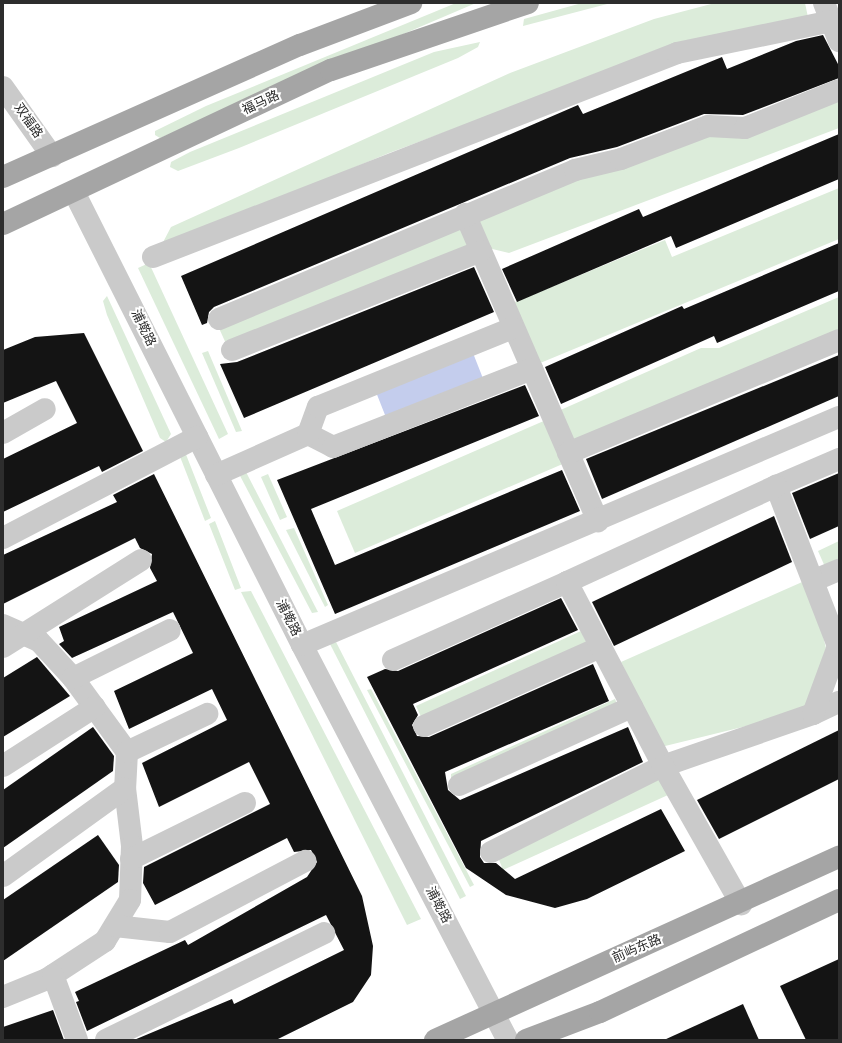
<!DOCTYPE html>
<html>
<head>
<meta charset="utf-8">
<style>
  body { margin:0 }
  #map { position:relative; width:842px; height:1043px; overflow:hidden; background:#fff; font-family:"Public Sans","Noto Sans SC",sans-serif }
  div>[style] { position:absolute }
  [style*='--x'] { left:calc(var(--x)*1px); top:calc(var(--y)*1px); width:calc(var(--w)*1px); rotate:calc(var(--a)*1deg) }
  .green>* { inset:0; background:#dcecda }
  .water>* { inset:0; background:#c4cded }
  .building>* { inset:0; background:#141414 }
  .minor>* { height:22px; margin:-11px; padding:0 11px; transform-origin:11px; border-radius:11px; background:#cacaca }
  .major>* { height:22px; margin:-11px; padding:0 11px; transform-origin:11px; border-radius:11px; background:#a5a5a5 }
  span { translate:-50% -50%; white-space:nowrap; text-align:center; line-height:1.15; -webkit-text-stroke:4px #fff; paint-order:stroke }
  .street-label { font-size:13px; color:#2d2d2d }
  .frame { position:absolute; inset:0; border:4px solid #2d2d2d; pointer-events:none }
</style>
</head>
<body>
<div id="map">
  <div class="green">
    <i style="clip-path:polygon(456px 3px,476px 3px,160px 138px,155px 135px,155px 131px,206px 106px)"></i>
    <i style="clip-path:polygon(582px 3px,611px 3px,523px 26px,524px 19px)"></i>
    <i style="clip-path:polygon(715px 3px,805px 3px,809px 22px,585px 80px,389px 153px,160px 248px,171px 227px,510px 73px,654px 19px)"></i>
    <i style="clip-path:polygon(480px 42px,478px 47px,458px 58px,239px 148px,178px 171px,170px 167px,171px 162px,190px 152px,434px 52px)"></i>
    <i style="clip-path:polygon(839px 93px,839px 128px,509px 253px,484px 247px,470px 216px)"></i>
    <i style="clip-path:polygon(839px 188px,839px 239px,533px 366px,508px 305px,665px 240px,672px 257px)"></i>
    <i style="clip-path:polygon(463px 222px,472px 245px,228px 348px,218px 326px)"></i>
    <i style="clip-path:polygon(149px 263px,228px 434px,219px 439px,138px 268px)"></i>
    <i style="clip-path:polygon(107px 296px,171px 434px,166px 442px,160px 438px,107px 315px,103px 301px)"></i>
    <i style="clip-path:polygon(839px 297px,839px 332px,571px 446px,556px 412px,701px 348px,719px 348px)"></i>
    <i style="clip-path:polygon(208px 351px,242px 431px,236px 432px,202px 353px)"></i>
    <i style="clip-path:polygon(546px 420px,565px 463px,355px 553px,337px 511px)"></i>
    <i style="clip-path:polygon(185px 452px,211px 518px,205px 521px,179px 454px)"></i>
    <i style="clip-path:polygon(245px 470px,318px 612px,312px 613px,238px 472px)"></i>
    <i style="clip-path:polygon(268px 474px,287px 517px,280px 520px,261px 477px)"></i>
    <i style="clip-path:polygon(215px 521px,241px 588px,235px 590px,209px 524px)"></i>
    <i style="clip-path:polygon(294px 528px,328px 605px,325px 607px,286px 530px)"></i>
    <i style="clip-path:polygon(839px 541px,839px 562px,826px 569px,818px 551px)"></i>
    <i style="clip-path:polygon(809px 579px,826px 648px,804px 712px,661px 747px,621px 662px)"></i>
    <i style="clip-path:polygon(251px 591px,421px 919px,407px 925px,241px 592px)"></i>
    <i style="clip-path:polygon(581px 631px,589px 648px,424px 723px,416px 706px)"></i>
    <i style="clip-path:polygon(336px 642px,466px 896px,460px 899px,330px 644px)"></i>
    <i style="clip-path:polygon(371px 689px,474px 885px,470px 887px,367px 690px)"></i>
    <i style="clip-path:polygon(615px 699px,618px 707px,451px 782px,451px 774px)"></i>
    <i style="clip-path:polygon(660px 777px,668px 795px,503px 870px,496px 852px)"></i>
  </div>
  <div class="water">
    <i style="clip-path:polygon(471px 348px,484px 381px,387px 420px,374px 387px)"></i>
  </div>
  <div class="building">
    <i style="clip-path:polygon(823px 35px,839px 66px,839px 78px,743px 115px,704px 114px,617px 147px,570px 158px,214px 307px,209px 312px,207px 323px,202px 325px,181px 276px,578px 105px,583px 114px,722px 57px,727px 69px,796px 41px)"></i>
    <i style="clip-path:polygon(839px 134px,839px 179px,676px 248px,671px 236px,517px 302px,502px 269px,639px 209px,643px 217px)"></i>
    <i style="clip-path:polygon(839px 243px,839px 291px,717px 343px,714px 336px,561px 404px,545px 367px,682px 306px,684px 309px)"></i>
    <i style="clip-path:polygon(474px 267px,494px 312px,244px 418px,220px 364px,237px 362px)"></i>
    <i style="clip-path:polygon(84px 333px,143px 451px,102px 472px,99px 466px,3px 512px,3px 459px,77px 423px,56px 381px,3px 403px,3px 350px,35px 337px)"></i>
    <i style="clip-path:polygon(839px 355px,839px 396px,602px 499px,586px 459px)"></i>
    <i style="clip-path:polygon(525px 385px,539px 416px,311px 509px,335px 565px,562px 470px,580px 511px,335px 614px,277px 480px)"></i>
    <i style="clip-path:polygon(839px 473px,839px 526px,810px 539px,792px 493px)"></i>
    <i style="clip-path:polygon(154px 474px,362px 896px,373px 946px,371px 975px,353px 1002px,276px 1040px,134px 1040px,232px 999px,234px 1004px,344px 950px,326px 915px,87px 1031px,76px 1002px,79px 1001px,75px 992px,185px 940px,188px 945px,307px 877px,317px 862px,311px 850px,294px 852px,287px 838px,155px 905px,143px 883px,144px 867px,270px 804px,249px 762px,159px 807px,142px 763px,227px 720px,212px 689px,129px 729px,114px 691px,193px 653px,173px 612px,72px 658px,59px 644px,64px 641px,59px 627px,157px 581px,150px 568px,152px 554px,140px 548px,135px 538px,3px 604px,3px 555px,117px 502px,113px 495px)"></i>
    <i style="clip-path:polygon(774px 516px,792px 562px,614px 646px,592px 602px)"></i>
    <i style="clip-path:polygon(561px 598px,578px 630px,413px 704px,418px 715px,412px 725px,417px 736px,429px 737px,593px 664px,609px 701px,445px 772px,448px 790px,460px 800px,628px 727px,643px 762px,481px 841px,480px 857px,484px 863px,496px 863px,515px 879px,661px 809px,685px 851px,587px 899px,555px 908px,506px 895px,466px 868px,367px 677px,385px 669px,398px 671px)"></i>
    <i style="clip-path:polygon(37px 657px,70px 696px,3px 737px,3px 678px)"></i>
    <i style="clip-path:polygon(93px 727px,114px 756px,113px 771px,3px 848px,3px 790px)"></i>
    <i style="clip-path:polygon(839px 730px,839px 779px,719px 839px,697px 800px)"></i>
    <i style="clip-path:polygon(98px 835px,119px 865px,118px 882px,3px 961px,3px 900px)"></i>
    <i style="clip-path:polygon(839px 959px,839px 1040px,806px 1040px,780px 986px)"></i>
    <i style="clip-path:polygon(743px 1004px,759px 1040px,664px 1040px)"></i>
    <i style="clip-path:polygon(53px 1010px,64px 1040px,3px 1040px,3px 1027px)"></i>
  </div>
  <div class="minor">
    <i style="--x:824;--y:3;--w:41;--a:68.5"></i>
    <i style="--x:3;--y:87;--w:85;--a:54.6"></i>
    <i style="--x:74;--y:192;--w:507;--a:63.28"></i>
    <i style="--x:302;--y:645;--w:445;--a:62.5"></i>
    <i style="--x:465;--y:214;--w:335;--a:66.6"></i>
    <i style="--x:153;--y:257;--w:562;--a:-21.27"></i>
    <i style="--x:677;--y:53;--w:157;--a:-11.7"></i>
    <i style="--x:219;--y:319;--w:386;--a:-22.7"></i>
    <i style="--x:575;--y:170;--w:47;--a:-13.4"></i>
    <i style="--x:621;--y:159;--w:93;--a:-20.8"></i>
    <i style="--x:708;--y:126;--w:37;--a:3"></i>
    <i style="--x:745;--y:128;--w:101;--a:-22"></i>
    <i style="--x:232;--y:350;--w:268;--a:-21.7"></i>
    <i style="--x:3;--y:433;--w:48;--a:-29.7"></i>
    <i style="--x:308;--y:434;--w:28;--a:27"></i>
    <i style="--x:333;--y:447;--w:214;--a:-21.4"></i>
    <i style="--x:568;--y:453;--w:294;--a:-22.6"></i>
    <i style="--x:216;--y:475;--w:101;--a:-24"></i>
    <i style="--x:308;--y:434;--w:29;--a:-70"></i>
    <i style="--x:318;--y:407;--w:210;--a:-22.1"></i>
    <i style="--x:776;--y:486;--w:69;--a:-23.2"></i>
    <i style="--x:3;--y:538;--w:219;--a:-27.5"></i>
    <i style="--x:815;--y:580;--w:26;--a:-23"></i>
    <i style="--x:3;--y:625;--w:39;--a:24"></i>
    <i style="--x:39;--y:641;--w:50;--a:47.4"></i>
    <i style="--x:73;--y:678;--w:92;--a:53.9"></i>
    <i style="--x:127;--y:752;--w:36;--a:93"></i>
    <i style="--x:125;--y:788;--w:58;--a:83.1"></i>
    <i style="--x:132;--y:846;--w:54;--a:92.1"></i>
    <i style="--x:130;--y:900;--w:48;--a:121.4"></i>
    <i style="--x:105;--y:941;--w:69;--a:146.8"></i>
    <i style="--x:47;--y:979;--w:48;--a:157.8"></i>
    <i style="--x:302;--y:645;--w:583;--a:-23.01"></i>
    <i style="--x:3;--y:647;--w:163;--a:-32.2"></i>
    <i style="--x:393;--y:660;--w:191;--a:-24.1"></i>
    <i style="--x:73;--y:678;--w:108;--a:-26.3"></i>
    <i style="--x:813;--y:714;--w:29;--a:-25"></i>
    <i style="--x:424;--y:726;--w:194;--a:-24.1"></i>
    <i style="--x:127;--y:752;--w:89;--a:-25.4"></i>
    <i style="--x:3;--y:766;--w:109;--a:-32.7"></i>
    <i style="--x:459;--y:785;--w:190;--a:-24.3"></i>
    <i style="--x:491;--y:852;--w:192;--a:-26.6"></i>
    <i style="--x:663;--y:766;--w:159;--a:-19.1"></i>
    <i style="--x:813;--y:714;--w:72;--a:-69.8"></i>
    <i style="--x:838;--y:646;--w:172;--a:-111.2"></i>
    <i style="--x:776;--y:486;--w:230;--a:155.3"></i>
    <i style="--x:567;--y:582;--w:208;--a:62.4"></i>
    <i style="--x:663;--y:766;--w:159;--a:60.5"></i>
    <i style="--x:131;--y:859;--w:127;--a:-26.2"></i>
    <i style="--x:3;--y:876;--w:150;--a:-35.8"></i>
    <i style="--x:115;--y:926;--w:55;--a:6.2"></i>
    <i style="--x:170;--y:932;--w:153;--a:-27.7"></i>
    <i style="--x:53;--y:975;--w:69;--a:69.7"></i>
    <i style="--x:106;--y:1040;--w:243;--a:-26.1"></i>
  </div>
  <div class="major">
    <i style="--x:3;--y:177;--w:325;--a:-24"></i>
    <i style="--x:300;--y:45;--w:119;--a:-20.7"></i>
    <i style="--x:3;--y:224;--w:362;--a:-25.2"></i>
    <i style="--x:331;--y:70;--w:208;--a:-18.8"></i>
    <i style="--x:435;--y:1040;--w:444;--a:-24.4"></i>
    <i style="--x:526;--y:1040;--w:79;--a:-20.7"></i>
    <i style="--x:600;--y:1012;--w:264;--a:-25.1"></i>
  </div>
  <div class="street-label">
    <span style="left:261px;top:103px;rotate:-25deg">福马路</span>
    <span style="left:28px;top:121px;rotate:55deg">双福路</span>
    <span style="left:143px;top:328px;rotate:64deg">浦墘路</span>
    <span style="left:288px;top:618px;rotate:63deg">浦墘路</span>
    <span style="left:438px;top:905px;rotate:62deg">浦墘路</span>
    <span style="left:637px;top:949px;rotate:-23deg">前屿东路</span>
  </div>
  <div class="frame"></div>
</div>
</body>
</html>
